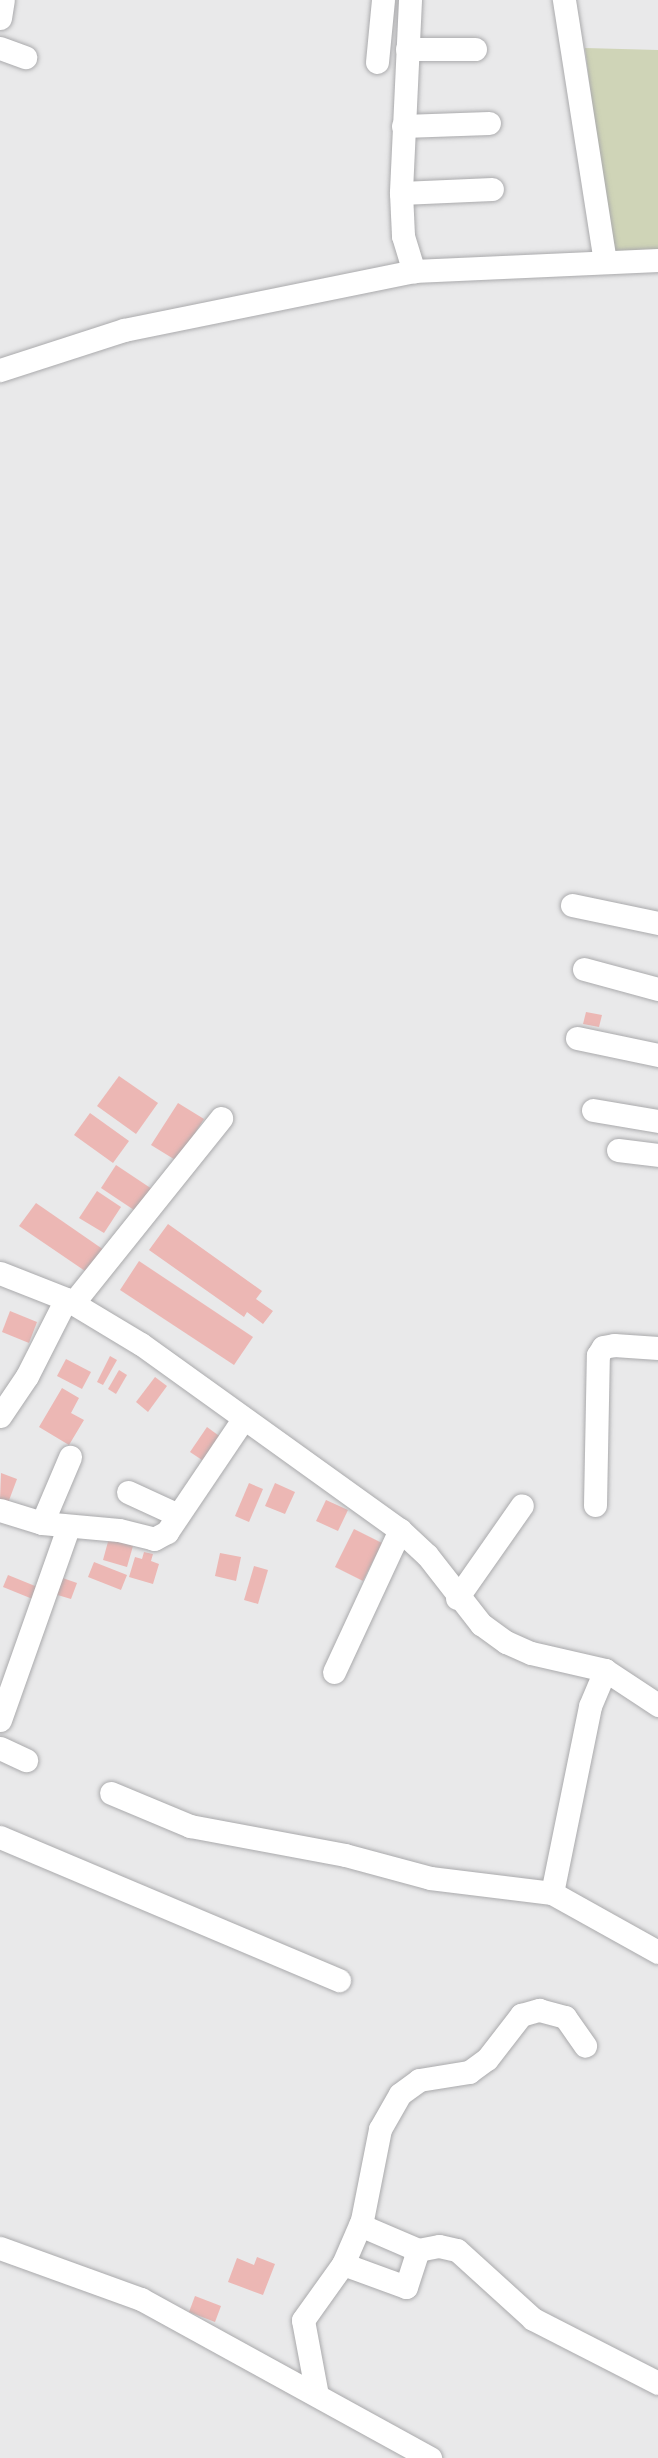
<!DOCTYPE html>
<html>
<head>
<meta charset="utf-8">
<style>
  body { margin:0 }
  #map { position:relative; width:658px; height:2458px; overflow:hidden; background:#e9e9ea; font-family:Overpass,sans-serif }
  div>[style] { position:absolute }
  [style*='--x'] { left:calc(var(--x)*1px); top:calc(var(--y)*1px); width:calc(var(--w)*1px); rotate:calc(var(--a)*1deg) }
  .green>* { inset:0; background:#cfd4b7 }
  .building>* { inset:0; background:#ecb7b4 }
  .roads { filter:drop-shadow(0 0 2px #aaaaac) drop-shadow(0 0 2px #aaaaac) }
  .minor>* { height:23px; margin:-11.5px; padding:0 11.5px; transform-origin:11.5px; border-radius:11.5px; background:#fff }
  span { translate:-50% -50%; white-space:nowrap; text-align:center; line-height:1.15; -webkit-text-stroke:6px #e9e9ea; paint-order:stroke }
</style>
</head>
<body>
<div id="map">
  <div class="green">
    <i style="clip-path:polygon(585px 48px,658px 50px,658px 252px,611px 252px)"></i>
  </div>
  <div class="building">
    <i style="clip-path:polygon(586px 1012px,602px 1015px,599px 1027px,583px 1024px)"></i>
    <i style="clip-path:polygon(119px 1076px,158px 1103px,136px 1134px,97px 1106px)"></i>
    <i style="clip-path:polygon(178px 1103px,204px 1119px,177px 1161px,151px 1145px)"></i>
    <i style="clip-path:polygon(90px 1113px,129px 1141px,113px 1163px,74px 1135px)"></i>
    <i style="clip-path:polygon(116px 1165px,152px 1189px,137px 1212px,101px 1188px)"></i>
    <i style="clip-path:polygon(97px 1191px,121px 1207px,104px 1233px,79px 1218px)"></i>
    <i style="clip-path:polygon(36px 1203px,104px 1250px,88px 1273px,19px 1226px)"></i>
    <i style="clip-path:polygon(168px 1224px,262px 1291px,256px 1299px,273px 1311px,263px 1324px,247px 1312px,244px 1317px,149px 1250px)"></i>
    <i style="clip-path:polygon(139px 1261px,253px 1337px,234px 1365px,120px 1290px)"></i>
    <i style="clip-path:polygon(10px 1311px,37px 1322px,29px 1343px,2px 1332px)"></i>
    <i style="clip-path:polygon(110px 1356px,117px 1360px,103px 1385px,97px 1382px)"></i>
    <i style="clip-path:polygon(66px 1359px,91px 1372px,82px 1389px,57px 1376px)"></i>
    <i style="clip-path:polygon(119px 1370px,127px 1375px,116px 1394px,108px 1389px)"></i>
    <i style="clip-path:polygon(155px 1377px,167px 1386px,148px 1412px,136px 1402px)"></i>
    <i style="clip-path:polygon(62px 1388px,79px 1398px,71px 1413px,84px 1420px,69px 1445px,39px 1427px)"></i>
    <i style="clip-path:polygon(207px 1427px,222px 1438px,205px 1462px,190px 1452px)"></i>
    <i style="clip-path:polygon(1px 1473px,17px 1479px,8px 1503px,0 1500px)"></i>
    <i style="clip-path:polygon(249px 1483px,263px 1489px,249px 1522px,235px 1516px)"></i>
    <i style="clip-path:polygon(275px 1483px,295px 1492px,285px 1514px,265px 1506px)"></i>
    <i style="clip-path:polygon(326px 1500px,348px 1510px,338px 1531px,316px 1521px)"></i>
    <i style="clip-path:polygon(354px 1529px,382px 1543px,363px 1581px,335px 1567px)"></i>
    <i style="clip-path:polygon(109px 1538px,133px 1546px,127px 1567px,103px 1560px)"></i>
    <i style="clip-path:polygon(144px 1552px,153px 1554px,151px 1561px,159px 1564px,153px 1584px,129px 1577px,135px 1557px,142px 1559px)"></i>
    <i style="clip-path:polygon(220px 1553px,241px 1557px,236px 1581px,215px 1576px)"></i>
    <i style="clip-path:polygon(94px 1562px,127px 1575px,121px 1590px,88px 1577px)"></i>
    <i style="clip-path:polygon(254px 1566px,268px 1570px,258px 1604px,244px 1600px)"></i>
    <i style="clip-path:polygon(8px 1575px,40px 1588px,35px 1600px,3px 1587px)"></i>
    <i style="clip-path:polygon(57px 1576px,77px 1583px,71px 1599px,51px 1593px)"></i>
    <i style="clip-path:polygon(257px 2257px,275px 2264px,263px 2295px,228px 2282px,237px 2258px,254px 2265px)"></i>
    <i style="clip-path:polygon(195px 2296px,221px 2306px,215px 2322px,189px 2312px)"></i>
  </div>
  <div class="roads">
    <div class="minor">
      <i style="--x:410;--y:0;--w:193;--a:92.7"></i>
      <i style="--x:401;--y:193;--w:43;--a:87.3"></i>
      <i style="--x:403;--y:236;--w:37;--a:73"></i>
      <i style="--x:564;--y:0;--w:264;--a:81.1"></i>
      <i style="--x:0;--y:18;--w:18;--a:-81"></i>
      <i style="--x:0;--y:48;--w:27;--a:20"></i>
      <i style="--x:407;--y:49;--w:68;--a:0"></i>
      <i style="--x:377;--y:62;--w:62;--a:-84.5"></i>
      <i style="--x:403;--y:126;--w:86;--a:-2"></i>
      <i style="--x:401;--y:193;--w:91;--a:-2.5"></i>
      <i style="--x:0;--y:370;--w:130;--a:-17.9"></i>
      <i style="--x:124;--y:330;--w:296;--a:-11.5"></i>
      <i style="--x:414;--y:271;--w:244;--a:-2.6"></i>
      <i style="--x:572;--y:905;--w:88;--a:11.8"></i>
      <i style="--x:584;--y:969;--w:77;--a:15.1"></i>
      <i style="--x:577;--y:1038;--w:83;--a:11.9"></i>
      <i style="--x:593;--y:1110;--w:66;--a:9.6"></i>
      <i style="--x:618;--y:1150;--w:40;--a:7.1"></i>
      <i style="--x:0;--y:1273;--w:71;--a:21.5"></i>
      <i style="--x:66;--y:1299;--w:87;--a:31"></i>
      <i style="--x:141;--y:1344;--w:319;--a:35.7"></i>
      <i style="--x:400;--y:1530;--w:37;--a:43"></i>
      <i style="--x:427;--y:1555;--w:88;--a:52"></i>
      <i style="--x:481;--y:1624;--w:31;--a:36"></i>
      <i style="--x:506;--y:1642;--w:27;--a:24"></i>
      <i style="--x:531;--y:1653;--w:76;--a:12.9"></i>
      <i style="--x:605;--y:1670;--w:64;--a:33.4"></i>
      <i style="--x:73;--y:1303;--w:237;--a:-51.3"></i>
      <i style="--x:0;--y:1416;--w:48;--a:-56"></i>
      <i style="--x:27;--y:1376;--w:86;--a:-63.1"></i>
      <i style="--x:128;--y:1492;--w:55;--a:24.7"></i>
      <i style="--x:595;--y:1505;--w:150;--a:-88.9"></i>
      <i style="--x:598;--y:1355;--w:9;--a:-58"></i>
      <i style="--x:603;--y:1347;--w:11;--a:-10"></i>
      <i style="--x:614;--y:1345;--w:44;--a:3.9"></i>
      <i style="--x:0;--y:1510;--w:44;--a:17.2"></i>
      <i style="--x:42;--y:1523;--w:77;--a:5.2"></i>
      <i style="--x:119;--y:1530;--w:36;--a:14"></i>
      <i style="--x:154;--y:1539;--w:15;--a:-28"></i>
      <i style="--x:167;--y:1532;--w:134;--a:-56"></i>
      <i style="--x:42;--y:1523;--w:72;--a:-67"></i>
      <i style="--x:457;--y:1598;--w:113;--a:-55"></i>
      <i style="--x:334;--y:1672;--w:157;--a:-65.1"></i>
      <i style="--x:0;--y:1720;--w:204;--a:-70.5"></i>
      <i style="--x:0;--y:1748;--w:29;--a:25"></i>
      <i style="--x:111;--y:1793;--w:86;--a:22.7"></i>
      <i style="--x:190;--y:1826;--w:158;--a:10.6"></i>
      <i style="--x:345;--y:1855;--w:88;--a:15.1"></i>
      <i style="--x:430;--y:1878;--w:123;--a:7"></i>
      <i style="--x:552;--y:1893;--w:121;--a:29.1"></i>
      <i style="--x:0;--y:1837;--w:368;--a:22.9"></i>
      <i style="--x:552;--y:1893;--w:191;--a:-78.5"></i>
      <i style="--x:590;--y:1706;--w:39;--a:-67"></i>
      <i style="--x:360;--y:2225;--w:63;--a:23.3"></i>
      <i style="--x:418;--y:2250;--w:21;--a:-11"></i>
      <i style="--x:439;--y:2246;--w:18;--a:13"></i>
      <i style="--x:457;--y:2250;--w:103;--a:42.2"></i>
      <i style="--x:533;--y:2319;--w:140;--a:27.1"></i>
      <i style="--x:0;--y:2248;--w:150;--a:19.9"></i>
      <i style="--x:141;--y:2299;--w:330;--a:28.8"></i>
      <i style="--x:343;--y:2264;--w:67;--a:20.1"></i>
      <i style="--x:406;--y:2287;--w:39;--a:-72"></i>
      <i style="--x:317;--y:2395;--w:76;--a:-100.6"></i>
      <i style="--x:303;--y:2320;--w:69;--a:-54.5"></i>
      <i style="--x:343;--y:2264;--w:48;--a:-66.6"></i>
      <i style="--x:362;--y:2220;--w:93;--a:-78.8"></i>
      <i style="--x:380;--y:2129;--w:40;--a:-60.3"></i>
      <i style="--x:400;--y:2094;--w:24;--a:-36"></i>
      <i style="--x:419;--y:2080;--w:51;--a:-9.1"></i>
      <i style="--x:469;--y:2072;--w:22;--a:-36"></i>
      <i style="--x:487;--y:2059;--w:56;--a:-52.3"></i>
      <i style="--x:521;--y:2015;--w:19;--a:-16"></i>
      <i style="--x:539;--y:2010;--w:27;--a:15"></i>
      <i style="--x:565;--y:2017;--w:35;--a:55"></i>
    </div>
  </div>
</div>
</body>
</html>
